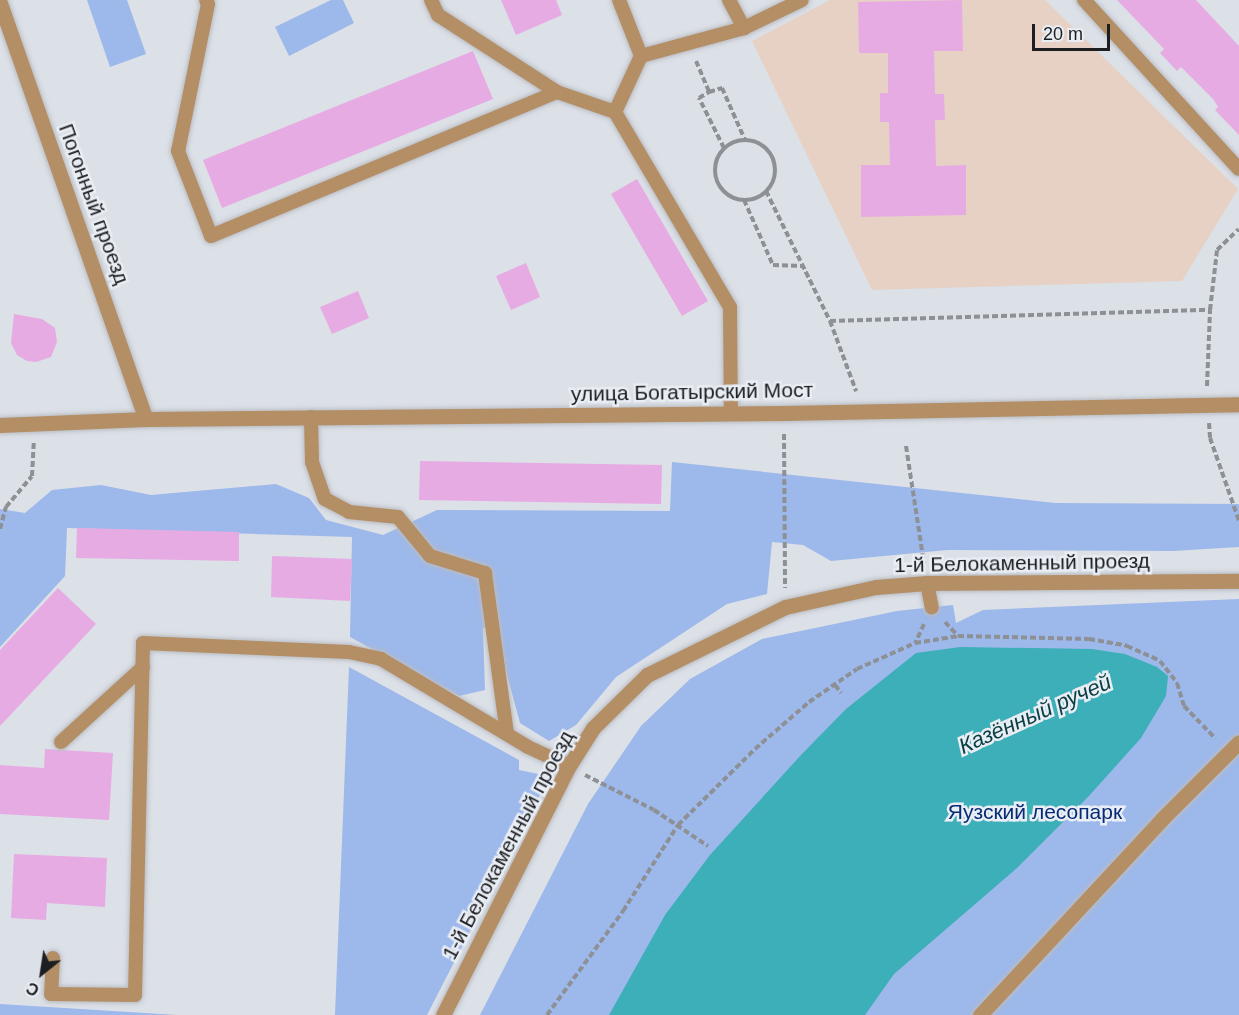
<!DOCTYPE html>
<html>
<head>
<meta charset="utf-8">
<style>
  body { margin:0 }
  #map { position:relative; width:1239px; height:1015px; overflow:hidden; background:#dce0e7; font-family:Helvetica,sans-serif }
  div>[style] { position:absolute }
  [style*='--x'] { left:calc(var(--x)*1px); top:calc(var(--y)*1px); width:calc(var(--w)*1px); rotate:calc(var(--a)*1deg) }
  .education>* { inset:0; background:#e7d1c5 }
  .green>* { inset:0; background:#9db8ea }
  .water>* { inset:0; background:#3cafb9 }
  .building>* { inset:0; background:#e7abe4 }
  .path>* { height:4px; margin-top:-2px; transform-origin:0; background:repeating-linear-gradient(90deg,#8d9095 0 6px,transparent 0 9px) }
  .path>.ring { margin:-2px; padding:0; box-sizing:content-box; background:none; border:4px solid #8d9095; border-radius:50% }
  .roads { filter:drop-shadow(0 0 2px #babdc3) drop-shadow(0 0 2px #babdc3) }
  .service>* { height:14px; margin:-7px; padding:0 7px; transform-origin:7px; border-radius:7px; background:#b48e65 }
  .minor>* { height:15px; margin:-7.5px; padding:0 7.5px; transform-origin:7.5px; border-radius:7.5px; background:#b48e65 }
  .tertiary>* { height:15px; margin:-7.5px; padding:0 7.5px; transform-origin:7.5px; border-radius:7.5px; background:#b48e65 }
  span { translate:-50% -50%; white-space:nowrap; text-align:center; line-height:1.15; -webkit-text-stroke:5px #e9edf4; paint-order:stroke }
  .street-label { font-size:21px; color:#1d1e21 }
  .park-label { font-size:21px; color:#072c75 }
  .water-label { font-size:22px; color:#093e42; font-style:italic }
  .north { position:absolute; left:12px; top:943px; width:60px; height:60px; -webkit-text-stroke:4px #e9edf4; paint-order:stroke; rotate:210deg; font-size:16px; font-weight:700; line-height:24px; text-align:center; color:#1d1e21 }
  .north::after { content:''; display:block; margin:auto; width:21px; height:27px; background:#1d1e21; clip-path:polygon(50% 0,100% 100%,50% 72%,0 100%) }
  .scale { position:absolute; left:1032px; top:24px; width:78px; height:27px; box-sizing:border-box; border:3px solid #1d1e21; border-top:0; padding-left:8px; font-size:18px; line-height:21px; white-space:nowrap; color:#1d1e21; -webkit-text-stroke:4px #e9edf4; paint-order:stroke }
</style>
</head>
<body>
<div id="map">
  <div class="education">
    <i style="clip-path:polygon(830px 0,1045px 0,1238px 189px,1182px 281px,872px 290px,752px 41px)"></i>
  </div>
  <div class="green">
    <i style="clip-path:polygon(87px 0,127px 0,146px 54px,110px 67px)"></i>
    <i style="clip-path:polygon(331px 0,343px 0,354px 23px,289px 56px,275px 27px)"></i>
    <i style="clip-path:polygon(672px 462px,1055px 503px,1239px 504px,1239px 547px,1173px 551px,947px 550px,831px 561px,803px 545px,772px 542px,767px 594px,727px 604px,616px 677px,576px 725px,549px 741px,520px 723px,494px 627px,483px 628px,485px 690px,459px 696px,350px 637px,352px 537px,67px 528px,65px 576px,0 647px,0 509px,25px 513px,52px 490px,101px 485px,151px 495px,276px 484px,309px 498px,326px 520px,383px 535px,437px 510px,670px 511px)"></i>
    <i style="clip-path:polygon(1239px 599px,1239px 1015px,480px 1015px,588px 804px,641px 726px,690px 679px,762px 639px,897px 611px,953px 605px,956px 623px,983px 610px)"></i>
    <i style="clip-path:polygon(349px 667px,519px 760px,519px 770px,543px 775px,541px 793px,427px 1015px,335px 1015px)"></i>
    <i style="clip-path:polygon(0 1004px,177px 1015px,0 1015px)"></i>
  </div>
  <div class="water">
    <i style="clip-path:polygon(960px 647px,1092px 649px,1125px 654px,1157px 667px,1168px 676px,1166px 696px,1141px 738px,1088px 797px,1017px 868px,894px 974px,865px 1015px,609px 1015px,665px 915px,710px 855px,801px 755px,846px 709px,916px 653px)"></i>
  </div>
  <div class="building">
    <i style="clip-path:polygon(501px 0,556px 0,562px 15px,516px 35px)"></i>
    <i style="clip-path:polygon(962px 0,963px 51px,934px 51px,935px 94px,944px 94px,945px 120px,935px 120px,936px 166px,966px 165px,966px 215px,861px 217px,861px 165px,890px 165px,889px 122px,880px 122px,880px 93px,888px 93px,888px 53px,859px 53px,858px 2px)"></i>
    <i style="clip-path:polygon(1117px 0,1196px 0,1239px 46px,1239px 135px,1215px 110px,1218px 107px,1213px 99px,1181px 67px,1177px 71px,1160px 53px,1164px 49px)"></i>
    <i style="clip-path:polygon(473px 51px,493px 99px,222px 208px,203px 160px)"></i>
    <i style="clip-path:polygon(637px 179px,708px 301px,682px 316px,611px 194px)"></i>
    <i style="clip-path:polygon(526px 263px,540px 297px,511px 310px,496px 276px)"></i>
    <i style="clip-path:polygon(358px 291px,369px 318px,332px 334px,320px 307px)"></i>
    <i style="clip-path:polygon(14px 314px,42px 319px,55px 328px,57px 342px,51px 357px,36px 362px,27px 361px,17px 355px,11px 343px)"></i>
    <i style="clip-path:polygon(420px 461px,662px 465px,661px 504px,419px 500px)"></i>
    <i style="clip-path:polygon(77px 528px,239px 532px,239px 561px,76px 558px)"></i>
    <i style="clip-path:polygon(272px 556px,352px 559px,350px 601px,271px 597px)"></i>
    <i style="clip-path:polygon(58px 588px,96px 624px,0 726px,0 650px)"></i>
    <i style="clip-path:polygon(45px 749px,113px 753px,109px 820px,0 814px,0 765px,44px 768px)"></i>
    <i style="clip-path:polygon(14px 854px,107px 858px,105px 907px,47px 903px,46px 920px,11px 918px)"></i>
  </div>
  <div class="path">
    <i style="--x:696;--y:61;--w:34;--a:67"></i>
    <i class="ring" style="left:715px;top:140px;width:56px;height:56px"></i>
    <i style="--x:724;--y:148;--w:56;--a:-116.6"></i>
    <i style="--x:699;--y:98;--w:12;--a:-31"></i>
    <i style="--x:709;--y:92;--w:14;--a:-17"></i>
    <i style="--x:722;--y:88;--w:57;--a:66.1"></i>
    <i style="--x:766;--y:191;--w:145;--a:63.8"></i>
    <i style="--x:830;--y:321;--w:75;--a:69.6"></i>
    <i style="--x:744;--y:200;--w:71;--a:66"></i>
    <i style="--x:773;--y:265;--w:30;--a:2"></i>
    <i style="--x:830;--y:321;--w:380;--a:-1.7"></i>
    <i style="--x:1207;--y:386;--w:76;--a:-87.7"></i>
    <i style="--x:1210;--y:310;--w:60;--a:-83.3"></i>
    <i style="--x:1217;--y:250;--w:30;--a:-44"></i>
    <i style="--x:1209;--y:423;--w:15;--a:86"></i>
    <i style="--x:1210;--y:438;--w:88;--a:70.7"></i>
    <i style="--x:784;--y:434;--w:154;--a:89.6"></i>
    <i style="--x:906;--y:446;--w:119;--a:81.3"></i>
    <i style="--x:0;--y:529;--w:23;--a:-75"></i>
    <i style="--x:6;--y:507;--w:40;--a:-50"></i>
    <i style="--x:32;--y:476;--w:34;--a:-87"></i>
    <i style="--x:945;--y:622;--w:19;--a:47"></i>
    <i style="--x:924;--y:624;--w:21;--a:115"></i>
    <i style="--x:915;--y:643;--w:44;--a:-9.2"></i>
    <i style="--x:958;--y:636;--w:131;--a:1.3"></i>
    <i style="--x:1089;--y:639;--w:39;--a:10"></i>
    <i style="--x:1127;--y:646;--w:36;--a:24"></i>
    <i style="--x:1160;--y:661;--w:28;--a:52"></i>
    <i style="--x:1177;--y:683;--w:24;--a:73"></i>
    <i style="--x:1184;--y:706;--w:45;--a:45.9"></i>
    <i style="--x:835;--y:685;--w:10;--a:53"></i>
    <i style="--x:585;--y:775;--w:77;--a:26.9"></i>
    <i style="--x:654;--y:810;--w:65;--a:33.7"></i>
    <i style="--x:547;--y:1015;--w:129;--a:-53.8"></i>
    <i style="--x:623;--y:911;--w:102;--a:-57.4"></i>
    <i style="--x:678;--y:825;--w:108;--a:-44.6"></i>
    <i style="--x:755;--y:749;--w:72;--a:-41"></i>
    <i style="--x:809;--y:702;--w:58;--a:-34.5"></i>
    <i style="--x:857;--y:669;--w:64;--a:-24.1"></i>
  </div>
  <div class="roads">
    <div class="service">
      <i style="--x:206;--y:0;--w:4;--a:63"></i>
      <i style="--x:208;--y:4;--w:150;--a:101.5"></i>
      <i style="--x:178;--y:151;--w:91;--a:68.8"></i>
      <i style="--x:211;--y:236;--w:375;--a:-22.6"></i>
      <i style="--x:557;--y:92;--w:61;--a:19"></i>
      <i style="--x:615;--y:112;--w:62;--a:-65.1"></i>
      <i style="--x:641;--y:56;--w:60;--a:-111.4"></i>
      <i style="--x:431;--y:0;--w:17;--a:65"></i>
      <i style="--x:438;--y:15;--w:142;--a:32.9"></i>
      <i style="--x:729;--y:0;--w:32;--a:62"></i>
      <i style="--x:1084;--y:0;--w:229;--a:47.5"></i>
      <i style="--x:641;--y:56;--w:107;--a:-15.2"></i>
      <i style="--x:744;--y:28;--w:64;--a:-25.8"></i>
      <i style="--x:615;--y:112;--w:226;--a:59.5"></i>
      <i style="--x:730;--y:307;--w:106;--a:89.5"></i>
      <i style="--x:311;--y:417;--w:45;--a:88.7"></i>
      <i style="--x:312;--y:462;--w:39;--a:71"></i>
      <i style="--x:325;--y:499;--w:27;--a:28"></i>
      <i style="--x:349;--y:512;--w:49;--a:5.8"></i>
      <i style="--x:398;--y:517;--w:50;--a:50.6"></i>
      <i style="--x:430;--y:556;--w:58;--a:17.2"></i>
      <i style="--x:485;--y:573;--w:162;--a:82.2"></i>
      <i style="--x:927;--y:583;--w:25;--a:79"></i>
      <i style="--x:61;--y:742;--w:111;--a:-42.4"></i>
      <i style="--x:53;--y:958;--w:36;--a:93"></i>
      <i style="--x:51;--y:994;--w:84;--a:0.7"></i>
      <i style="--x:135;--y:995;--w:352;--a:-88.7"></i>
      <i style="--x:143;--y:643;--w:206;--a:2.5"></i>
      <i style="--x:349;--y:652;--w:33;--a:12"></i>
      <i style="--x:381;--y:659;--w:171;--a:30.9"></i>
      <i style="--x:528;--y:747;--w:45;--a:24.9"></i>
    </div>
    <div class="minor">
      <i style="--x:0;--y:3;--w:441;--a:70.7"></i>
      <i style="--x:0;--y:425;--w:146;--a:-2.4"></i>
      <i style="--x:146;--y:419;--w:638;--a:-0.54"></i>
      <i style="--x:784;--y:413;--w:455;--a:-1.1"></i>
      <i style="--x:443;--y:1015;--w:279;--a:-63.2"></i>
      <i style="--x:569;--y:766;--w:45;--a:-57.7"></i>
      <i style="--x:593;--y:728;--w:76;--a:-44.5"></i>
      <i style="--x:647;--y:675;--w:154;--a:-26.2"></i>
      <i style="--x:785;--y:607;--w:93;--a:-12.4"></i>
      <i style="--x:876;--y:587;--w:51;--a:-4.5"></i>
      <i style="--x:927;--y:583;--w:312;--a:-0.4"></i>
    </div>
    <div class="tertiary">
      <i style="--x:980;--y:1015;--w:269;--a:-47.1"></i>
      <i style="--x:1163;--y:818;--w:107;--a:-45"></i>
    </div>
  </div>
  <div class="street-label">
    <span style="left:94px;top:204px;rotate:70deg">Погонный проезд</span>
    <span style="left:692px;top:392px;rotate:-1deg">улица Богатырский Мост</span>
    <span style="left:1022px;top:563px;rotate:-1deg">1-й Белокаменный проезд</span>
    <span style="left:508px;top:845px;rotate:-62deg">1-й Белокаменный проезд</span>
  </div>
  <div class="park-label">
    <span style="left:1035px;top:812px">Яузский лесопарк</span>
  </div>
  <div class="water-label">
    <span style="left:1035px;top:714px;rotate:-24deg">Казённый ручей</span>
  </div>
  <div class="north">С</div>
  <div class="scale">20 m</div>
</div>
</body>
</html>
